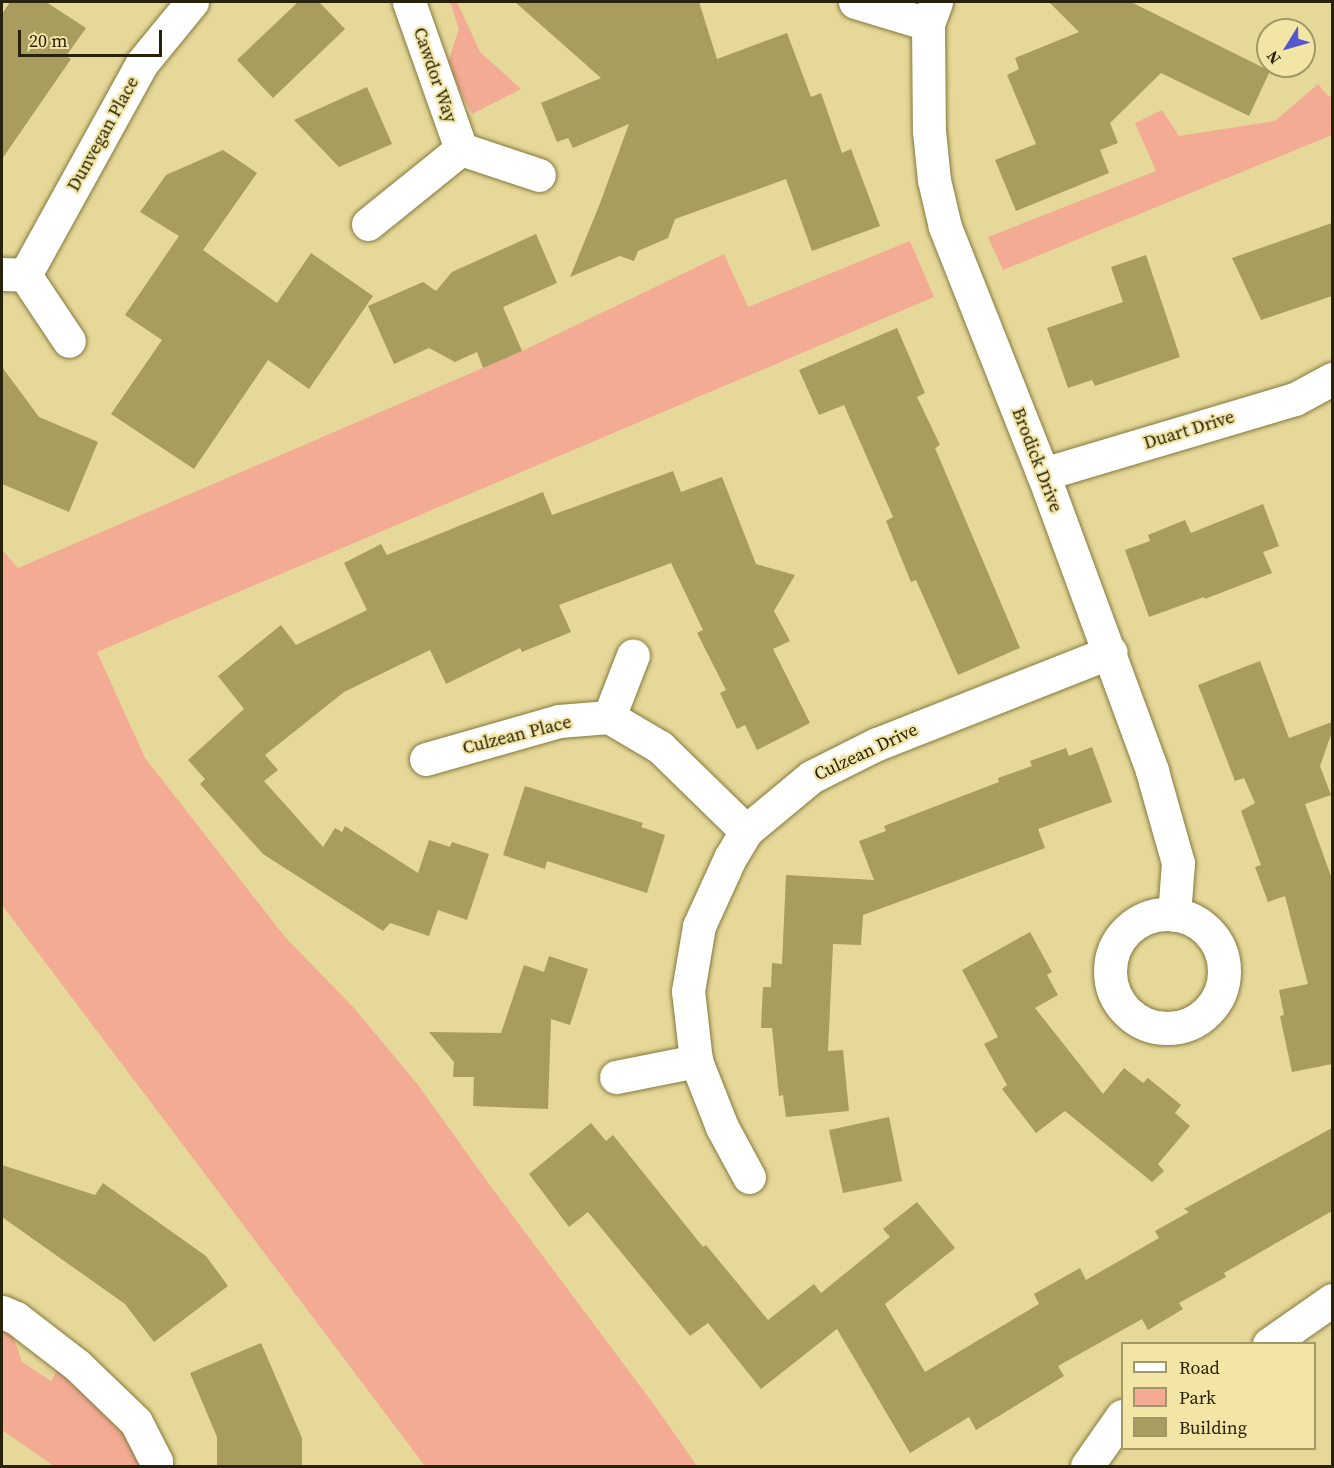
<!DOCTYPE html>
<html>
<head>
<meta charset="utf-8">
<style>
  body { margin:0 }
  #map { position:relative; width:1334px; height:1468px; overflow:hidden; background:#e5d899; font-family:"Source Serif 4",serif }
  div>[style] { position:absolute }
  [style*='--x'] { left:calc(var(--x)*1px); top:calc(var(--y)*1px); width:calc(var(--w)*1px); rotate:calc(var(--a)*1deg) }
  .green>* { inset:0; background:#f3ab94 }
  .building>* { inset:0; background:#a89c5f }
  .roads { filter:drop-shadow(0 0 2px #85793d) drop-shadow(0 0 2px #85793d) }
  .minor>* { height:33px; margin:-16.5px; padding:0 16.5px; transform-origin:16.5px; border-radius:16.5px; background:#fff }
  .minor>.ring { margin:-16.5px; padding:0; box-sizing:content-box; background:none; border:33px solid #fff; border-radius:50% }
  span { translate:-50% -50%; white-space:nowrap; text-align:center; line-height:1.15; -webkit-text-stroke:4.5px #f2e5a6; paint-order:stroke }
  .street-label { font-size:18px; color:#272209 }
  .frame { position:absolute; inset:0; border:3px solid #272209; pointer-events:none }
  .legend { position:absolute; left:1121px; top:1342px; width:195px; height:108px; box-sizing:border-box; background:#f2e5a6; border:2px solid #a19767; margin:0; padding:8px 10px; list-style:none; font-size:18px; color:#272209 }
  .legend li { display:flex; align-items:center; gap:12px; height:30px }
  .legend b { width:30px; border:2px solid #a19767 }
  .north { position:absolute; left:1256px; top:18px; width:60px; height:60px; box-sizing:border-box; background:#f2e5a6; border:2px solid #a19767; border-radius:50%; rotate:233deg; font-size:16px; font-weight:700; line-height:24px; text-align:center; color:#272209 }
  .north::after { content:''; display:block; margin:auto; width:21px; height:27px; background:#5657ce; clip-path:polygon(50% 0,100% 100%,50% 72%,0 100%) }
  .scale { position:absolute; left:18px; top:30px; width:144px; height:27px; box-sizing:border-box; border:3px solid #272209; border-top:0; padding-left:8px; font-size:18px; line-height:21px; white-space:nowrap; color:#272209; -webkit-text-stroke:4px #f2e5a6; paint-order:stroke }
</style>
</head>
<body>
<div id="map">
  <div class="green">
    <i style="clip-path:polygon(450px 2px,457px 2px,480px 52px,521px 89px,472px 114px,447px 65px,459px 29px)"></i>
    <i style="clip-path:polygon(1318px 84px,1329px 97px,1332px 94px,1332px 135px,1003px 270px,988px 237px,1156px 171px,1135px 123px,1162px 110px,1179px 136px,1275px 121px)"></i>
    <i style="clip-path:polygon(910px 241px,934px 297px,97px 652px,145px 758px,285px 937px,354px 1008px,418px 1085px,489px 1184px,655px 1406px,697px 1466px,425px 1466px,2px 905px,2px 550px,18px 568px,522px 351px,724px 254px,748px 307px)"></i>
    <i style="clip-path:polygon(2px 1329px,12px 1333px,22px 1362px,51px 1381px,59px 1367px,137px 1443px,141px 1466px,54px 1466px,2px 1430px)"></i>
  </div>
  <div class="building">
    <i style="clip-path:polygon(10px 2px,46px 2px,86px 28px,66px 56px,71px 59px,2px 159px,2px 14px)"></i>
    <i style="clip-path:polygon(298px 2px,319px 2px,345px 29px,273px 98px,237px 60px)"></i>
    <i style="clip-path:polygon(515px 2px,699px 2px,717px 59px,787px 33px,811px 97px,821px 93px,842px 153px,851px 149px,880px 226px,812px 251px,786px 179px,675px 219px,668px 238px,638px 251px,634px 261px,620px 256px,570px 277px,599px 206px,629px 124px,573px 148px,568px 138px,557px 142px,541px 103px,601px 78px)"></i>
    <i style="clip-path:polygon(1049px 2px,1131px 2px,1270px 71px,1249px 116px,1161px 73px,1110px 123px,1118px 143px,1100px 150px,1109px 173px,1016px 211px,995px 160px,1036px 144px,1007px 75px,1019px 69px,1015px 58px,1079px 32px)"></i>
    <i style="clip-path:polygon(367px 87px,392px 144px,339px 167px,294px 120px)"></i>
    <i style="clip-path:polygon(223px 150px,257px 173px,203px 250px,277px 303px,311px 253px,373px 296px,309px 389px,268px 360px,194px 469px,111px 414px,162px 340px,125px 315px,179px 236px,140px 212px,166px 175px)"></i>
    <i style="clip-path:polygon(1332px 223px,1332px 296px,1261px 320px,1232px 258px)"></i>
    <i style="clip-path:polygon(536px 234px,557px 283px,503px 307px,522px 351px,483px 368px,477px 352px,455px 362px,429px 348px,394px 364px,368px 306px,423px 282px,436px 291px,452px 272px)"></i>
    <i style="clip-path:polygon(1146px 255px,1180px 357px,1095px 386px,1092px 380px,1068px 388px,1047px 328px,1123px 302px,1111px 267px)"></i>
    <i style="clip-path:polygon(897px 328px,925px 393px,917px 397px,940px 445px,935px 448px,1020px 648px,958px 675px,916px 580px,911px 582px,886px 521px,893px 517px,844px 405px,819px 415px,799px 370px)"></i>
    <i style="clip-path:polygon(2px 367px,39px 417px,98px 442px,69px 512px,2px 484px)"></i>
    <i style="clip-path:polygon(673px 471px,681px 492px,722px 477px,756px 564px,795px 575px,774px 611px,790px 641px,773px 649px,810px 723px,757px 750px,745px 725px,737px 729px,720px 693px,726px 690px,697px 633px,703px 630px,671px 563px,559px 605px,571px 632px,522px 652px,520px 648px,446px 684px,430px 650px,344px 692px,265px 755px,278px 770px,264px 781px,323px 847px,335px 828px,342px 832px,345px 826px,418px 873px,429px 840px,450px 847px,452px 842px,489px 854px,467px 920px,438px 910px,429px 936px,390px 923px,383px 931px,263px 854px,200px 784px,205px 779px,188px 760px,244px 709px,218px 676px,281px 625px,296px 645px,367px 610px,344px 563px,381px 544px,387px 555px,543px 492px,552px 515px)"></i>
    <i style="clip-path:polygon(1263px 504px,1279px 546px,1263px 552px,1272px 573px,1205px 599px,1204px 597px,1149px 617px,1125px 550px,1150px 541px,1148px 535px,1185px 520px,1191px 533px)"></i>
    <i style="clip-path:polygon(1260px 661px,1289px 738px,1332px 722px,1332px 732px,1320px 766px,1331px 795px,1305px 804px,1332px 879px,1332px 1064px,1292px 1072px,1280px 1016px,1284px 1015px,1279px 990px,1308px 984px,1285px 896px,1268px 902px,1255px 867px,1261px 865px,1241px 811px,1255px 803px,1244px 778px,1235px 781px,1198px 685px)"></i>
    <i style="clip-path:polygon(1092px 747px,1112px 802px,1038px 829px,1045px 848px,863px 915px,861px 945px,833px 944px,828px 1051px,843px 1050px,849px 1111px,786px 1117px,783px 1095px,779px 1096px,772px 1028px,761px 1028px,763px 987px,771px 987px,772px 963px,782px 964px,786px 875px,874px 880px,859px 841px,886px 831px,884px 826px,999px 782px,998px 778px,1032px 766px,1030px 761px,1066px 748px,1069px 756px)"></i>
    <i style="clip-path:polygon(525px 786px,643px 823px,641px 827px,665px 835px,647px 893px,547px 861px,545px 869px,503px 855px)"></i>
    <i style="clip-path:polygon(1030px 932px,1052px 972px,1047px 975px,1058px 995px,1035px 1008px,1103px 1094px,1124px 1068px,1143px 1083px,1148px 1078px,1181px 1105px,1175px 1113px,1190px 1126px,1158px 1164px,1164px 1171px,1152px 1182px,1065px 1111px,1036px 1133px,1002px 1089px,1007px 1085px,984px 1044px,998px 1037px,962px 970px)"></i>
    <i style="clip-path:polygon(549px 956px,588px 969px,570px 1025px,551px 1019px,548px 1109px,473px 1106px,474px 1077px,453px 1077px,454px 1062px,429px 1032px,501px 1033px,524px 965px,544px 972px)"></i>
    <i style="clip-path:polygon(889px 1117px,902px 1181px,843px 1193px,829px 1130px)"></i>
    <i style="clip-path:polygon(591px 1123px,606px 1141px,613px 1135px,703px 1247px,706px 1245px,768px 1320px,814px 1284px,821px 1293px,890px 1237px,883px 1229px,917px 1202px,955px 1248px,885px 1304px,925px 1372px,1039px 1304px,1034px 1294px,1080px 1268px,1086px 1280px,1159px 1238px,1155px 1231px,1189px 1212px,1184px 1209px,1332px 1128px,1332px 1211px,1224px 1273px,1226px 1277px,1179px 1303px,1183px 1309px,1148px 1330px,1142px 1319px,1058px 1366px,1064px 1376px,976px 1430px,969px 1417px,910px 1453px,837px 1329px,761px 1389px,708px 1323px,690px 1336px,588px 1212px,569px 1227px,529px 1174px)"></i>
    <i style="clip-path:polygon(2px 1165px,95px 1195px,103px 1183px,206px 1256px,228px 1286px,154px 1342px,125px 1304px,2px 1217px)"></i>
    <i style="clip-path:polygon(261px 1343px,302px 1438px,302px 1467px,217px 1467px,217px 1437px,190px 1373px)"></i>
  </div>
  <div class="roads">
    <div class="minor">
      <i style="--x:855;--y:2;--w:76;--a:16.8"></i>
      <i style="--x:936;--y:2;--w:23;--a:110"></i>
      <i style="--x:928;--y:24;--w:107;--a:89.5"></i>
      <i style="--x:929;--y:131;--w:49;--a:84.2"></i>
      <i style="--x:934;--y:180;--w:48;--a:76.8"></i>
      <i style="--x:945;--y:227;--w:266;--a:68.4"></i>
      <i style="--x:1043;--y:474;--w:316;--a:69.8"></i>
      <i style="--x:1152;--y:771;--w:96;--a:74.2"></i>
      <i style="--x:1178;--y:863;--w:52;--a:94.4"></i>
      <i style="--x:461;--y:149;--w:82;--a:18.4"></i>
      <i style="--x:368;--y:224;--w:119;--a:-38.9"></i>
      <i style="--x:461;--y:149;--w:156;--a:-109.5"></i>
      <i style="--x:2;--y:274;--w:23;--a:2"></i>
      <i style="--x:25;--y:275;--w:242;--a:-61.1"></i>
      <i style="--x:142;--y:63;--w:79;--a:-50.7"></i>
      <i style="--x:25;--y:275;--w:79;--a:56.3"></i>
      <i style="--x:1043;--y:474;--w:263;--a:-16.6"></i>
      <i style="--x:1295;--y:399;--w:42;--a:-28.4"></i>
      <i style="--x:609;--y:717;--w:66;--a:-68.8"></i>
      <i style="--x:426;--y:759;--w:138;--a:-15.9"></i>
      <i style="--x:559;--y:721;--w:50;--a:-4.6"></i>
      <i style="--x:609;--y:717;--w:59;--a:30.5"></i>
      <i style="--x:660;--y:747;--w:120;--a:44.3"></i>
      <i class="ring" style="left:1110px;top:914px;width:81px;height:81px"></i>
      <i style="--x:616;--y:1077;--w:82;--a:-11.3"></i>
      <i style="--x:749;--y:1177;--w:57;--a:-118.4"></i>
      <i style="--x:722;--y:1127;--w:71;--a:-111.5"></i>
      <i style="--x:696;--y:1061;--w:70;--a:-96.5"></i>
      <i style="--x:688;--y:991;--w:66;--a:-80.4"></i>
      <i style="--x:699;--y:926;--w:75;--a:-65.5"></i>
      <i style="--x:730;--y:858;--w:31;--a:-59"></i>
      <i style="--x:746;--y:831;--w:85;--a:-39.7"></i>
      <i style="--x:811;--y:777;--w:74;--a:-26.6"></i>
      <i style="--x:877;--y:744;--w:251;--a:-21.5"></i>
      <i style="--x:2;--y:1312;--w:15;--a:23"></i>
      <i style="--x:16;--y:1318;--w:77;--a:37.6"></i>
      <i style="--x:77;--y:1365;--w:82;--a:44"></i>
      <i style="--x:136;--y:1422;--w:44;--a:62.9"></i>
      <i style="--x:156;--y:1461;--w:5;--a:90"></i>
      <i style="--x:1269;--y:1344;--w:77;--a:-34.9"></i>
      <i style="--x:1087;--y:1466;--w:61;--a:-55"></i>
    </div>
  </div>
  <div class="street-label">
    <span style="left:435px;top:75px;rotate:71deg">Cawdor Way</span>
    <span style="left:103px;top:134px;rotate:-61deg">Dunvegan Place</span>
    <span style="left:1189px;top:430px;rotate:-17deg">Duart Drive</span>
    <span style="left:1037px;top:460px;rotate:69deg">Brodick Drive</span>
    <span style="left:517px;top:735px;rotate:-14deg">Culzean Place</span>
    <span style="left:866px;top:752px;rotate:-25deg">Culzean Drive</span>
  </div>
  <div class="frame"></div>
  <ul class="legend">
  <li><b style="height:8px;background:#fff"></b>Road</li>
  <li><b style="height:16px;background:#f3ab94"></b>Park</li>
  <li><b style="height:16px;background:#a89c5f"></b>Building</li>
  </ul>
  <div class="north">N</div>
  <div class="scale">20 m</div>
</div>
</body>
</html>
